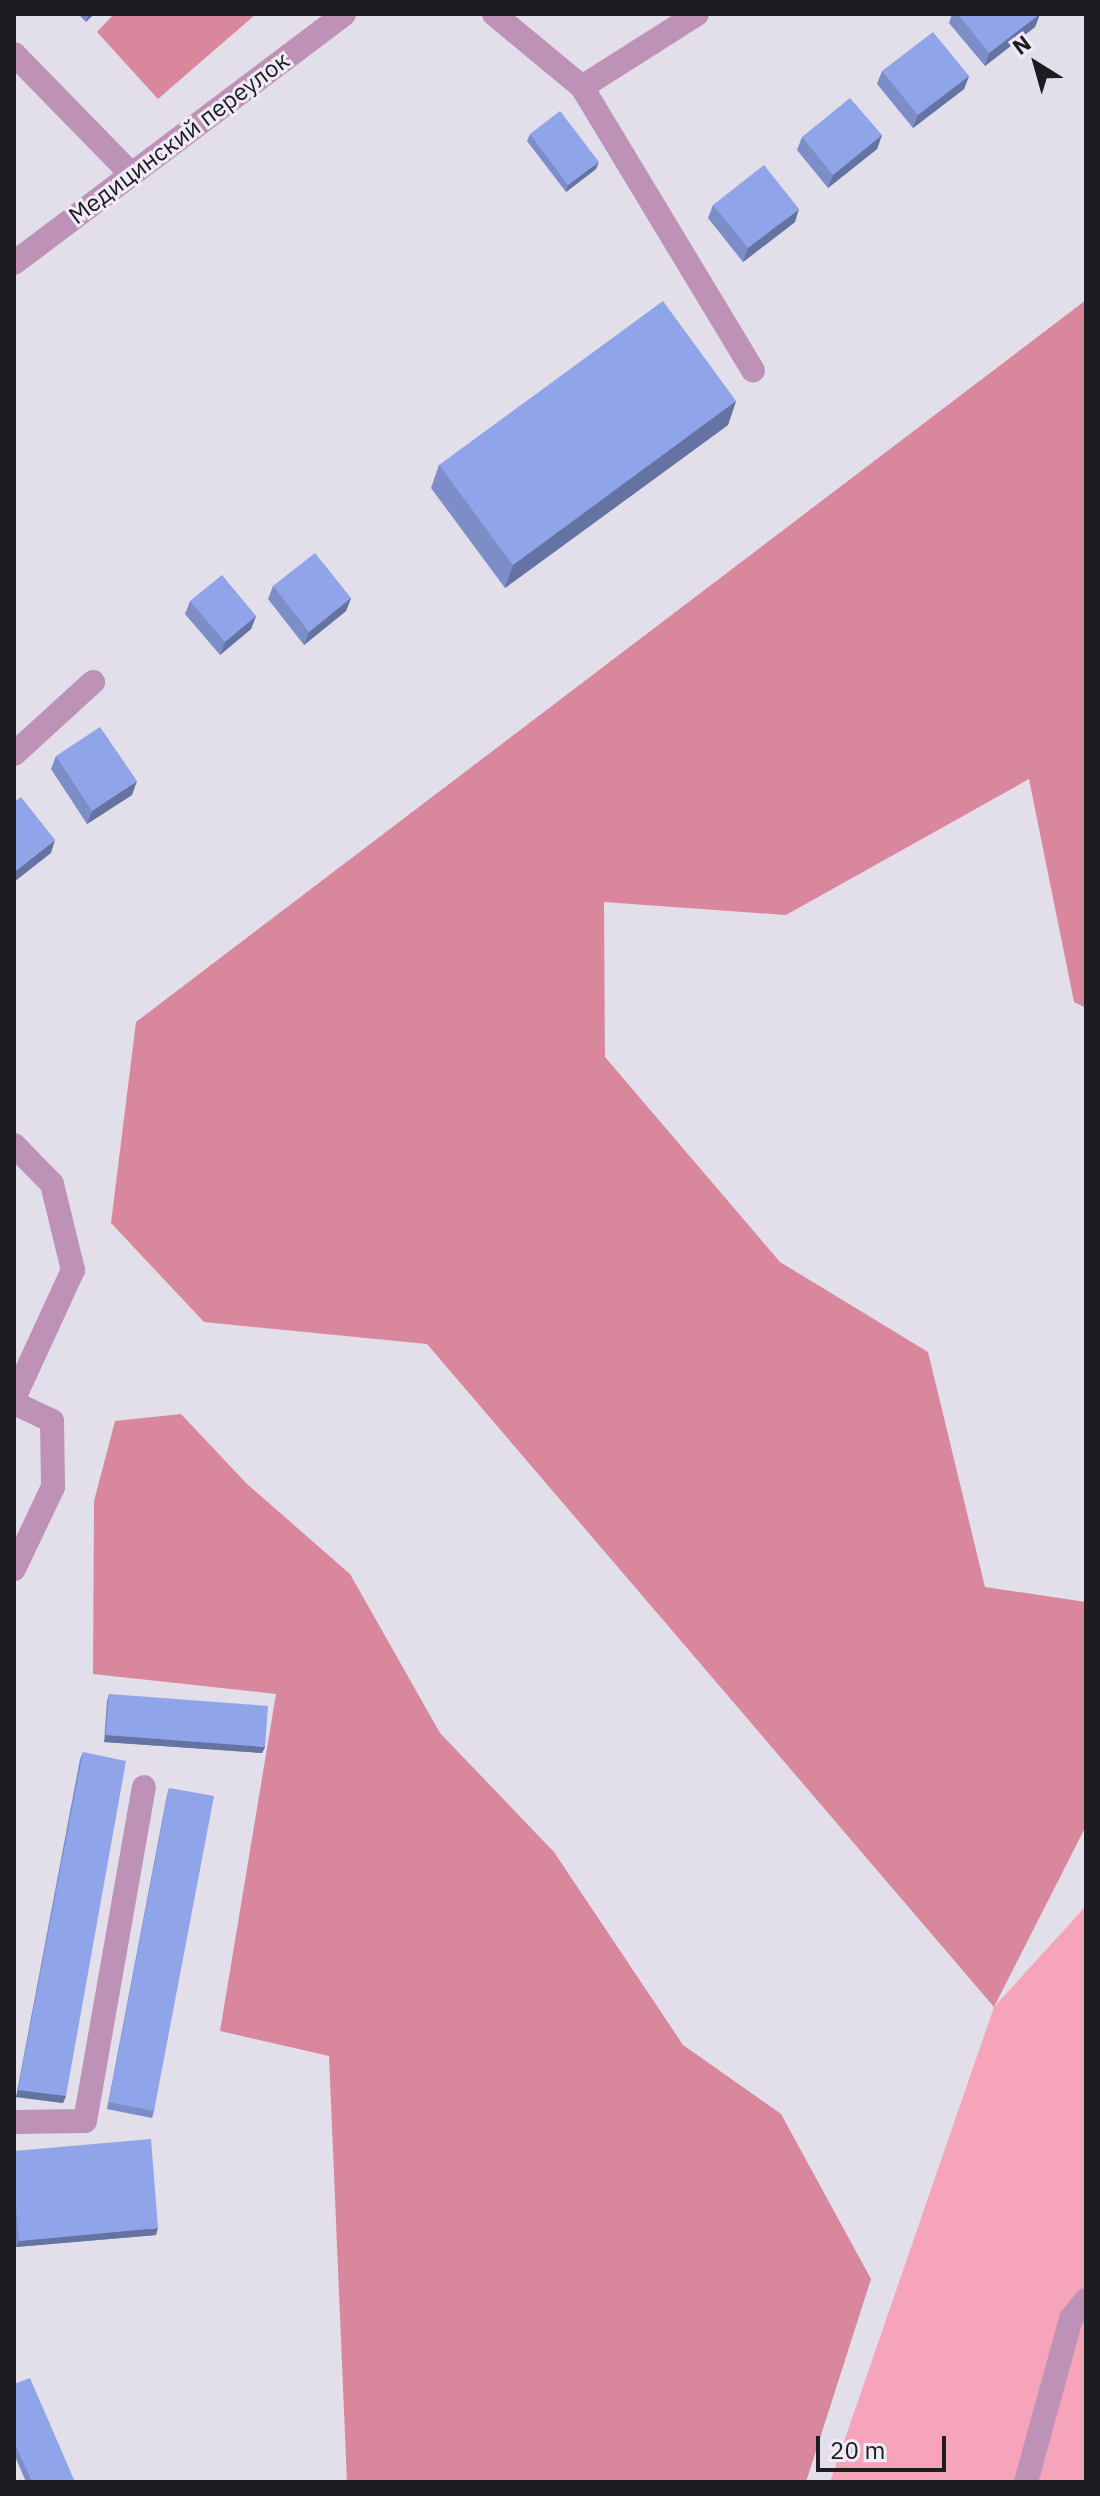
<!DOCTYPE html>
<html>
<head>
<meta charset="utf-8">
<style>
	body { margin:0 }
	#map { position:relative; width:1100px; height:2496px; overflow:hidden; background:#e2deea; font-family:"IBM Plex Sans",sans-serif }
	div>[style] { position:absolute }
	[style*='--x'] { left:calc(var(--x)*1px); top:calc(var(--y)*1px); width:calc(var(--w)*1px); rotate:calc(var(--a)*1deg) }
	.green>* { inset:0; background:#f6a4b9 }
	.forest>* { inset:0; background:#d9879d }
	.minor>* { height:24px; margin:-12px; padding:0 12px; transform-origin:12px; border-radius:12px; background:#be91b7 }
	.wall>* { inset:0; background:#7c8dc8 }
	.shaded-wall>* { inset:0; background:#6573a3 }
	.building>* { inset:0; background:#90a4e9 }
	span { translate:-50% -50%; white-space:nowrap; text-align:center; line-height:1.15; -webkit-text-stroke:6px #efebf7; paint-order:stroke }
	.street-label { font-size:24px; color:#1e1c20 }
	.frame { position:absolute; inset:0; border:16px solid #1e1c20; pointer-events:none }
	.north { position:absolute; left:996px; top:24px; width:80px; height:80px; -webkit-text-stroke:6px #efebf7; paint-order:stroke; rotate:323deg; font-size:22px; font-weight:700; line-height:32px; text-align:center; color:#1e1c20 }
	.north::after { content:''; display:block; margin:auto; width:28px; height:36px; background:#1e1c20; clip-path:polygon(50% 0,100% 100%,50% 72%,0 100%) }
	.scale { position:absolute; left:816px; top:2436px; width:130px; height:36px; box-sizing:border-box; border:4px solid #1e1c20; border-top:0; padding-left:10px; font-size:24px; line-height:28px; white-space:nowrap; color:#1e1c20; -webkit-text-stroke:6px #efebf7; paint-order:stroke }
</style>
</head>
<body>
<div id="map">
	<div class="green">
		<i style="clip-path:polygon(1086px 1906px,1086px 2482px,830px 2482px,994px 2007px)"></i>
	</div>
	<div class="forest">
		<i style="clip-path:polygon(114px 14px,256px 14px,158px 99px,97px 32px)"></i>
		<i style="clip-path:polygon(1086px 300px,1086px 1008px,1074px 1002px,1029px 779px,786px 915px,604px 902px,605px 1057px,780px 1262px,928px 1352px,985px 1587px,1086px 1602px,1086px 1826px,994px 2007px,427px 1344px,204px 1322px,111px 1223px,136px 1022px)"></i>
		<i style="clip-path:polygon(181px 1414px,247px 1484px,350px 1574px,440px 1733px,554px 1852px,683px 2045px,781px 2114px,871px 2279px,806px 2482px,347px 2482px,329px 2056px,220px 2031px,276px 1694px,93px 1674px,94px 1501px,115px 1421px)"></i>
	</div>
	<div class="minor">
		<i style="--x:494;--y:14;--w:114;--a:39.7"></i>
		<i style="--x:582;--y:87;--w:331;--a:58.9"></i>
		<i style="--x:14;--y:54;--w:168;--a:45.7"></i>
		<i style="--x:582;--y:87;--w:136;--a:-32.4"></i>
		<i style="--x:14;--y:263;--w:413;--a:-37"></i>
		<i style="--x:14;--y:754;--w:107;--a:-42.3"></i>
		<i style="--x:14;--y:1145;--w:54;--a:45.7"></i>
		<i style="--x:52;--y:1184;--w:89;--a:76.3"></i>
		<i style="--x:73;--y:1270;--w:141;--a:114.7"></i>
		<i style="--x:14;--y:1403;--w:42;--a:25.3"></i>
		<i style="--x:52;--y:1421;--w:66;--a:89.1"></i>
		<i style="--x:53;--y:1487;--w:91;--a:115.4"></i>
		<i style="--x:14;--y:2122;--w:71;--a:-0.8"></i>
		<i style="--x:85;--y:2121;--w:339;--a:-80"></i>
		<i style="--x:1026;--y:2482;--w:169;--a:-74.6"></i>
		<i style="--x:1071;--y:2319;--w:24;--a:-52"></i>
	</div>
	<div class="wall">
		<i style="clip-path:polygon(78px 14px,94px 14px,86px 22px)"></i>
		<i style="clip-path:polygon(952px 14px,1040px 14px,1035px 27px,985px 66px,949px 23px)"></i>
		<i style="clip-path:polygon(882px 71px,969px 76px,964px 89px,913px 128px,877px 84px)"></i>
		<i style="clip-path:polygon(530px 134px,596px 169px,566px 192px,527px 141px)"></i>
		<i style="clip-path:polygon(882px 135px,877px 149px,828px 188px,797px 150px,802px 137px)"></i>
		<i style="clip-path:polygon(713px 205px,795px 222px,743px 262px,708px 218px)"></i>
		<i style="clip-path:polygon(736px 401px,728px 425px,505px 588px,431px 488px,439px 465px)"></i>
		<i style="clip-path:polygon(273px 586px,351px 598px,346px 611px,304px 645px,268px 599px)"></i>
		<i style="clip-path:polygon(190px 601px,256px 616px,251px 629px,220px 655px,185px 614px)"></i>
		<i style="clip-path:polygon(56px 756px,132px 795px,87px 824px,51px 769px)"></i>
		<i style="clip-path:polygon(109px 1694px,265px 1747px,262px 1753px,104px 1742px,107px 1701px)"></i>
		<i style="clip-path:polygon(83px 1752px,66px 2096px,63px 2103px,16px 2097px,80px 1759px)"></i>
		<i style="clip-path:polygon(169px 1788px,154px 2111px,152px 2118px,107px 2109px,167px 1795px)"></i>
		<i style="clip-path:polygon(14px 2151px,156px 2235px,16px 2247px,14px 2220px)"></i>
		<i style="clip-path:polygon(14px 2384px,75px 2482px,26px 2482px,14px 2454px)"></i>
	</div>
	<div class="shaded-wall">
		<i style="clip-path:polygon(89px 14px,94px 14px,86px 22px)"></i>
		<i style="clip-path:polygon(1040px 14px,1035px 27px,985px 66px,989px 53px)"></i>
		<i style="clip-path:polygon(969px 76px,964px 89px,913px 128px,918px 115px)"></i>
		<i style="clip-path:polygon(882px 135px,877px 149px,828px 188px,833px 175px)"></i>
		<i style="clip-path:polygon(599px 162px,596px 169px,566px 192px,568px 185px)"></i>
		<i style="clip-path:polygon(799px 209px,795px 222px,743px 262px,748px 248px)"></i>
		<i style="clip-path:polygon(736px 401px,728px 425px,505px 588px,513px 565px)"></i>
		<i style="clip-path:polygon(351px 598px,346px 611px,304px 645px,309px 632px)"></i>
		<i style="clip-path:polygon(256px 616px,251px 629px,220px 655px,225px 642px)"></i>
		<i style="clip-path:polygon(137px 781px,132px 795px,87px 824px,92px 811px)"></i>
		<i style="clip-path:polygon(55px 840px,51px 853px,14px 882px,14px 872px)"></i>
		<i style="clip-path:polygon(106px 1735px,265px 1747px,262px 1753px,104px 1742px)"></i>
		<i style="clip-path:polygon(18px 2090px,66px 2096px,63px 2103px,16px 2097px)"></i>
		<i style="clip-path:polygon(158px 2228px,156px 2235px,16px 2247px,19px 2241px)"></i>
	</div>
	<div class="building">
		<i style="clip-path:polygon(958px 14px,1040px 14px,989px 53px)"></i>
		<i style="clip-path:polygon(933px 32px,969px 76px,918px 115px,882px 71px)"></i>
		<i style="clip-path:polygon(850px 98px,882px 135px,833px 175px,802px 137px)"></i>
		<i style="clip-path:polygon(560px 111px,599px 162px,568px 185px,530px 134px)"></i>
		<i style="clip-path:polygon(764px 165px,799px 209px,748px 248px,713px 205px)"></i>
		<i style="clip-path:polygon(663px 301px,736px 401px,513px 565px,439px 465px)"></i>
		<i style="clip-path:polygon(315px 553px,351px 598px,309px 632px,273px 586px)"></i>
		<i style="clip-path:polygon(222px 575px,256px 616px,225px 642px,190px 601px)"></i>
		<i style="clip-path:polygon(100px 727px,137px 781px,92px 811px,56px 756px)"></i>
		<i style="clip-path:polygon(21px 797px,55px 840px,14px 872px,14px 802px)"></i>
		<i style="clip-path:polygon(109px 1694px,268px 1706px,265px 1747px,106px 1735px)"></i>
		<i style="clip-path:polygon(83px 1752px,126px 1761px,66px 2096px,18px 2090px)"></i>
		<i style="clip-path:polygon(169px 1788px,214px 1796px,154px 2111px,109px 2102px)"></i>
		<i style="clip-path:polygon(151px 2139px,158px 2228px,19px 2241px,14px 2183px,14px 2151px)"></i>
		<i style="clip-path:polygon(30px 2378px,75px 2482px,32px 2482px,14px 2442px,14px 2384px)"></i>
	</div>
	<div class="street-label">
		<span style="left:179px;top:138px;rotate:-37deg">Медицинский переулок</span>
	</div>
	<div class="frame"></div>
	<div class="north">N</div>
	<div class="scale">20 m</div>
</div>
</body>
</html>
